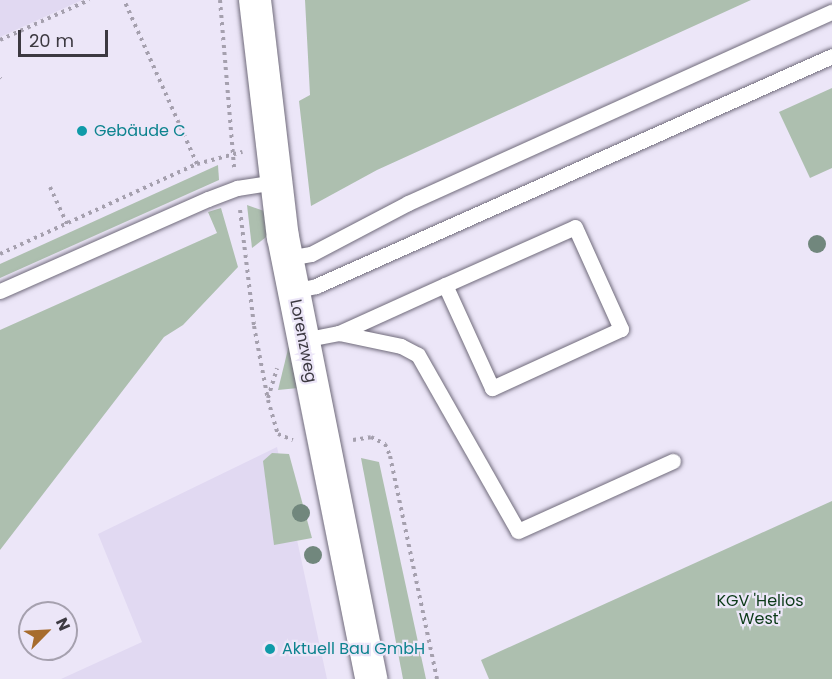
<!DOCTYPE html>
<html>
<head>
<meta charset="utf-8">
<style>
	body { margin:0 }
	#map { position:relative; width:832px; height:679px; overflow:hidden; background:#ece6f8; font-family:Poppins,sans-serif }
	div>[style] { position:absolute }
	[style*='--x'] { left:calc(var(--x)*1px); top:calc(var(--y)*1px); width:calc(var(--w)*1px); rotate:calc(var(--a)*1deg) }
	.built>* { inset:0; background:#e1d9f2 }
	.green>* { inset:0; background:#adbfaf }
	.path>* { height:4px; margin-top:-2px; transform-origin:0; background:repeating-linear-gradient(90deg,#a5a0ae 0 3px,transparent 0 7.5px) }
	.roads { filter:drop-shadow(0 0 2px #706b7b) drop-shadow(0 0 2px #706b7b) }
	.lane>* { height:15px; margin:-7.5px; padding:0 7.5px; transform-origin:7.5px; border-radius:7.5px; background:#fff }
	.street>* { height:32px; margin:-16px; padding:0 16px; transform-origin:16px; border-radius:16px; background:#fff }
	.trees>* { width:18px; height:18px; margin:-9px; border-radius:50%; background:#71877d }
	.dots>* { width:16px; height:16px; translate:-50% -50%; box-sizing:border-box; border:3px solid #ece6f8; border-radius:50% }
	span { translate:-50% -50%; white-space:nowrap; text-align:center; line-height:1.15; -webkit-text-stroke:4.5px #ece6f8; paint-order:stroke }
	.culture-label { font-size:16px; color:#0d838f }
	.left { translate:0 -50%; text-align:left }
	.street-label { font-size:16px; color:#3c3941 }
	.park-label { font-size:16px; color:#0c3a18 }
	.north { position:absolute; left:18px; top:601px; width:60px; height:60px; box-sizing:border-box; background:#ece6f8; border:2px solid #a6a1af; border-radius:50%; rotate:66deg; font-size:16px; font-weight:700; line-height:24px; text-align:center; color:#3c3941 }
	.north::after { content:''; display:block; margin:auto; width:21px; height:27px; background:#a76c2d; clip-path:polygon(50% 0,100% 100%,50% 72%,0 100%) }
	.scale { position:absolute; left:18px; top:30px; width:90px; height:27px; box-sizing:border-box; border:3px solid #3c3941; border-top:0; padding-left:8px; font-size:18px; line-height:21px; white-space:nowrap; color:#3c3941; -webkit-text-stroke:4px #ece6f8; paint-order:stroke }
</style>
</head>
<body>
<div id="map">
	<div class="built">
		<i style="clip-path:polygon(0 0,82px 0,0 37px)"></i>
		<i style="clip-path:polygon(277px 447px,327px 679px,61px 679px,142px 642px,98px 534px)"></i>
	</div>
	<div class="green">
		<i style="clip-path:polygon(305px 0,751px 0,377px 170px,311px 206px,299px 101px,310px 95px)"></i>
		<i style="clip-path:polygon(832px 88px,832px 168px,810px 178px,779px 112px)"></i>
		<i style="clip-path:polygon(218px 165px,219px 180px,0 278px,0 264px)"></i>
		<i style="clip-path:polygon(247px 205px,267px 212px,270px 234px,252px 248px)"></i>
		<i style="clip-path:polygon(221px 208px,238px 267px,183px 325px,164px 337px,0 550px,0 330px,217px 233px,208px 212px)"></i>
		<i style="clip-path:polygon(289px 345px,298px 388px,278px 390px)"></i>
		<i style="clip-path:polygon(272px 453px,289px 454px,312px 538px,274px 545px,263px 461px)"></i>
		<i style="clip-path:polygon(361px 458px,379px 462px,426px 679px,403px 679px)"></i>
		<i style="clip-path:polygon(832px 501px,832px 679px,489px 679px,481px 660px)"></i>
	</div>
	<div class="path">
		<i style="--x:220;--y:0;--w:168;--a:85.2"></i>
		<i style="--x:0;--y:40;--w:98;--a:-24.2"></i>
		<i style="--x:0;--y:78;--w:1;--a:45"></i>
		<i style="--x:197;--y:164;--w:47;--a:-14.9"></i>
		<i style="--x:50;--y:187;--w:41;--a:65.3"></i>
		<i style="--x:240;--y:210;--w:117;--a:83.1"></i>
		<i style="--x:254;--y:326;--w:75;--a:79.3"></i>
		<i style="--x:268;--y:400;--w:35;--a:74"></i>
		<i style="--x:278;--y:434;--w:16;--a:22"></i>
		<i style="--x:0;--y:254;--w:217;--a:-24.6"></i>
		<i style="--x:197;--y:164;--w:180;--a:-114"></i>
		<i style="--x:268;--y:398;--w:31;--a:-73"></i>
		<i style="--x:353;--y:440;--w:18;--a:-9"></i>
		<i style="--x:371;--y:437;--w:16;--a:27"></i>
		<i style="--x:385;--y:444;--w:13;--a:67"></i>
		<i style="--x:390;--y:456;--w:228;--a:78.1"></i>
	</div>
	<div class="roads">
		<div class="lane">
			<i style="--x:288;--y:258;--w:23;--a:-10"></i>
			<i style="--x:311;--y:254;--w:110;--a:-27.7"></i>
			<i style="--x:408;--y:203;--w:465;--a:-24.3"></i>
			<i style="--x:0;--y:291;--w:227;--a:-23.9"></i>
			<i style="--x:208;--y:199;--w:31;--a:-21"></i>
			<i style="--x:237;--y:188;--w:38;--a:-9"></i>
			<i style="--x:293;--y:291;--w:24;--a:-12"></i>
			<i style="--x:316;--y:286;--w:565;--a:-24.02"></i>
			<i style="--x:339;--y:333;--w:63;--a:11.8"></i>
			<i style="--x:401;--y:346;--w:19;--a:28"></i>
			<i style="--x:418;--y:355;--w:202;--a:60.4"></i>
			<i style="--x:518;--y:531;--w:170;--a:-24.3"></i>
			<i style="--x:303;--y:340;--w:37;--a:-11"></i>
			<i style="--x:339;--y:333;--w:116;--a:-24.4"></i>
			<i style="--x:445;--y:285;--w:142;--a:-24"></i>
			<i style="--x:575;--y:227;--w:112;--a:65.7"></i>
			<i style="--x:621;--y:329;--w:142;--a:155.4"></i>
			<i style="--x:492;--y:388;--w:113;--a:-114.5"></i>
		</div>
		<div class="street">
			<i style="--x:255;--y:0;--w:239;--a:83.3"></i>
			<i style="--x:283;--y:237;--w:451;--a:78.7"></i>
		</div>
	</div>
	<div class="trees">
		<i style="left:817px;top:244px"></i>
		<i style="left:301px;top:513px"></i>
		<i style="left:313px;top:555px"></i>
	</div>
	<div class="dots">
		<i style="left:82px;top:131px;background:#0f9aa8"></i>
		<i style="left:270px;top:649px;background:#0f9aa8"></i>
	</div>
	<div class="culture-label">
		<span class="left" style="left:94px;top:131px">Gebäude C</span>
		<span class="left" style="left:282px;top:649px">Aktuell Bau GmbH</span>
	</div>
	<div class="street-label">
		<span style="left:303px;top:341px;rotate:79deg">Lorenzweg</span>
	</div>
	<div class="park-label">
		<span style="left:760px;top:610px">KGV 'Helios<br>West'</span>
	</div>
	<div class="north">N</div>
	<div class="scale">20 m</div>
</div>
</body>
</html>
